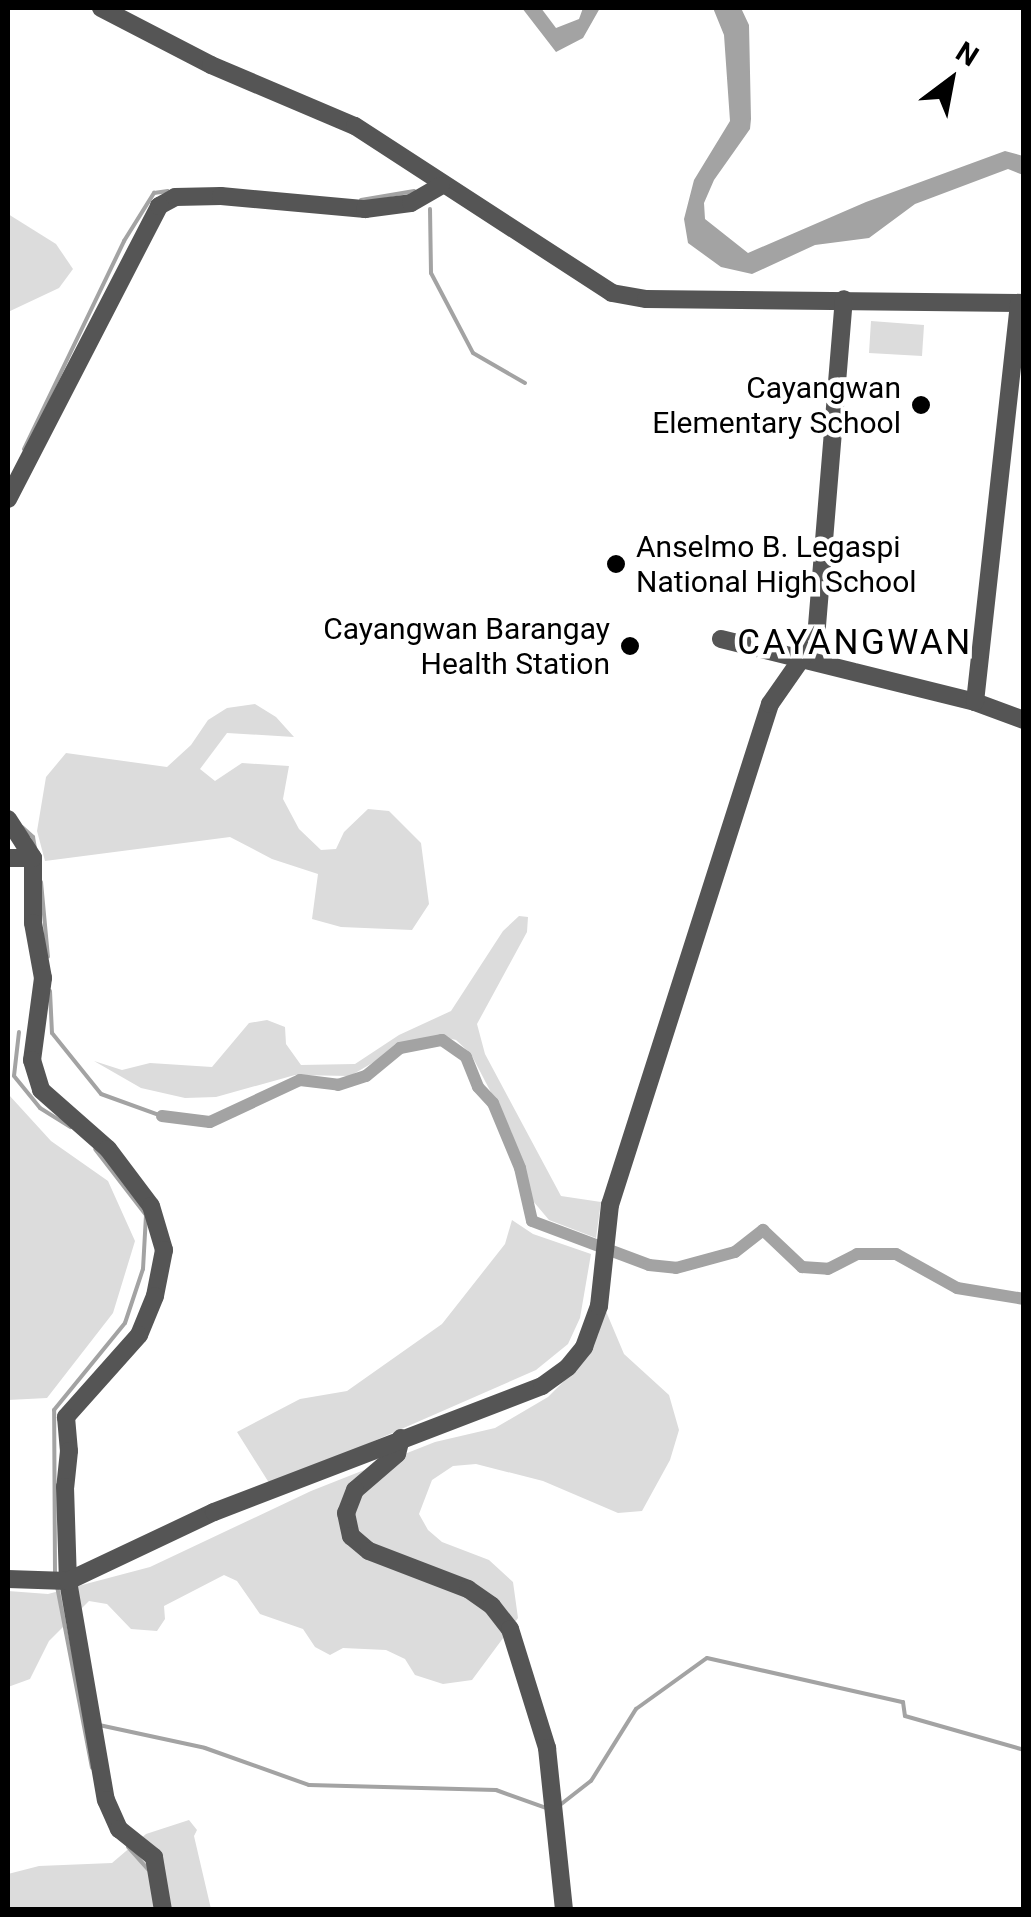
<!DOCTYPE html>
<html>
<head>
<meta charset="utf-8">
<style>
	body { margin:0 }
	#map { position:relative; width:1031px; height:1917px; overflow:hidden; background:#fff; font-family:Roboto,sans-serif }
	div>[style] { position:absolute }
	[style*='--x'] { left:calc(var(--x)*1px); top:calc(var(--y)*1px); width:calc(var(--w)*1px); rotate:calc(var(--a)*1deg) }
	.green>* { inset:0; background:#dcdcdc }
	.water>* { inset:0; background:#a3a3a3 }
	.stream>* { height:4px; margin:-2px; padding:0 2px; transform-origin:2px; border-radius:2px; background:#a3a3a3 }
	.canal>* { height:12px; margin:-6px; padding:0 6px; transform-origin:6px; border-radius:6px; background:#a3a3a3 }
	.minor>* { height:18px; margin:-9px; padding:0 9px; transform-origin:9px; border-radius:9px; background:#555 }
	.dots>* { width:28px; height:28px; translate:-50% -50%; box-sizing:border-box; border:5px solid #fff; border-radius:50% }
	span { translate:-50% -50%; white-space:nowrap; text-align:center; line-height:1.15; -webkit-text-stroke:9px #fff; paint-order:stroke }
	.poi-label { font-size:30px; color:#000 }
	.right { translate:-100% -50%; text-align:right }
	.left { translate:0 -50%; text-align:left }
	.quarter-label { font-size:35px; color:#000; letter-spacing:2.5px }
	.frame { position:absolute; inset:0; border:10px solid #000; pointer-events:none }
	.north { position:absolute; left:901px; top:30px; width:100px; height:100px; -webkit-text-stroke:8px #fff; paint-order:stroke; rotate:32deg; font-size:28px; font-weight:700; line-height:40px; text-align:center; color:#000 }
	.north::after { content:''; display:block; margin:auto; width:35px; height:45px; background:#000; clip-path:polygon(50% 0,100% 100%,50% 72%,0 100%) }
</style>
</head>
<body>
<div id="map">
	<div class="green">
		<i style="clip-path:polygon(8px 214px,56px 244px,73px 269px,59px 288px,8px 312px)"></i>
		<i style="clip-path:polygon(871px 321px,924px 325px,922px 356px,869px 353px)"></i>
		<i style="clip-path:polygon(255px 704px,276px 717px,294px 737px,227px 733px,200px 769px,215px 781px,242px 763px,289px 766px,283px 799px,299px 829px,321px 850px,336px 849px,344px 832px,368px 809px,389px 811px,421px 843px,429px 904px,412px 930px,341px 927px,312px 919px,318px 874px,272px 859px,230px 837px,45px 861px,37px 831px,46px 777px,66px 753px,167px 767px,191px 745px,208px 720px,227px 708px)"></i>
		<i style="clip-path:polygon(519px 916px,528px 917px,527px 932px,477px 1024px,485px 1054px,561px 1196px,601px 1202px,596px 1238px,549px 1220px,533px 1201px,511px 1131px,471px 1054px,456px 1040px,440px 1036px,410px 1041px,350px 1076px,295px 1075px,216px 1097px,185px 1098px,141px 1088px,94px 1061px,122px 1070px,150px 1063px,212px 1067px,249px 1023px,267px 1020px,285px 1027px,286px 1044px,301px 1065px,355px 1064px,399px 1035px,451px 1011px,503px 931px)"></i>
		<i style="clip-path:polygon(9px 1095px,51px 1141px,108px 1181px,135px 1241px,113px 1313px,47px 1398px,8px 1400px)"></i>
		<i style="clip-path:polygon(512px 1220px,533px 1234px,591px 1254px,580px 1318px,568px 1344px,536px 1370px,271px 1486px,237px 1432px,300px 1399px,347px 1391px,442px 1324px,505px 1244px)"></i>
		<i style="clip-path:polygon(605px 1309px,624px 1354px,669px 1395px,679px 1430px,670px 1460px,642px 1511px,618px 1513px,543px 1481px,476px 1464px,453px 1466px,432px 1480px,419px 1514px,428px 1530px,442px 1542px,489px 1560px,513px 1582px,518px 1618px,472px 1680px,443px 1684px,415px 1675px,405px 1659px,386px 1650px,343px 1648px,330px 1655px,315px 1647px,303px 1629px,260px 1614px,237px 1581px,224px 1575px,164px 1606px,165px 1619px,157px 1631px,131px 1629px,107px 1604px,89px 1601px,49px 1641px,30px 1679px,8px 1687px,8px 1591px,48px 1594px,150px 1567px,311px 1491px,435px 1442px,495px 1428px,548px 1397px,578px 1367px,598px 1335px)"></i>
		<i style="clip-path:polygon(189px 1820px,197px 1830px,194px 1836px,211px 1909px,8px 1909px,8px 1874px,39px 1866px,112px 1863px,146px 1834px)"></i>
	</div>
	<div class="water">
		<i style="clip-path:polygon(522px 8px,541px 8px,556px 28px,579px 19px,583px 8px,600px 8px,583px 38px,556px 52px)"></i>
		<i style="clip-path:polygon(713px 8px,741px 8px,749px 25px,751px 119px,750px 129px,714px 180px,704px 203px,705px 219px,748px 253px,866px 202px,1005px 151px,1023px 156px,1023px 175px,1008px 169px,915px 204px,869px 238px,815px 245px,752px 274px,721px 267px,688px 243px,684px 219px,694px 180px,730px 121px,724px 35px)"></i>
	</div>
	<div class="stream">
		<i style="--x:361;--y:200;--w:54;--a:-9.6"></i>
		<i style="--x:430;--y:209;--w:64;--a:89.1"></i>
		<i style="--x:431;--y:273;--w:90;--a:62.3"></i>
		<i style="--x:473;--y:353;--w:60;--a:30"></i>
		<i style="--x:24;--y:449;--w:231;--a:-64.3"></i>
		<i style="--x:124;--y:241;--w:57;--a:-58"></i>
		<i style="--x:154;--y:193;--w:14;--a:-8"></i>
		<i style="--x:22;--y:827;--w:15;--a:42"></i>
		<i style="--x:33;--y:837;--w:11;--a:80"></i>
		<i style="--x:41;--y:882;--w:75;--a:84.7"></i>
		<i style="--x:50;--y:991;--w:42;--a:87.3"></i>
		<i style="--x:52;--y:1033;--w:78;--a:51.2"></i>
		<i style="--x:101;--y:1094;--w:65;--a:19.8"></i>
		<i style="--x:19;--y:1032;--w:44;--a:96.5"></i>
		<i style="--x:14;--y:1076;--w:41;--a:50.9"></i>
		<i style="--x:40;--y:1108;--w:36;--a:32"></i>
		<i style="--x:55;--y:1574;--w:164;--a:-90.3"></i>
		<i style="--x:54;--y:1410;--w:112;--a:-50.8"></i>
		<i style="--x:125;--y:1323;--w:57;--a:-71.6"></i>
		<i style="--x:143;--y:1269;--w:54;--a:-86.8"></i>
		<i style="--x:146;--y:1215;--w:83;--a:-127.7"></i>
		<i style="--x:57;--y:1586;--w:185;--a:79.1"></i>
		<i style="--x:99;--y:1725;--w:108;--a:12.2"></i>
		<i style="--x:205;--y:1748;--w:110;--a:19.6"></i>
		<i style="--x:309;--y:1785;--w:187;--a:1.5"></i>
		<i style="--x:496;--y:1790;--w:53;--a:19.8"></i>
		<i style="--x:560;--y:1805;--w:39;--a:-38"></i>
		<i style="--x:591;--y:1781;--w:85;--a:-58"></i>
		<i style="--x:636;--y:1709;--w:87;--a:-35.7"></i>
		<i style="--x:707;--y:1658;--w:201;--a:12.7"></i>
		<i style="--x:903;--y:1702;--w:14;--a:82"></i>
		<i style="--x:905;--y:1716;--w:124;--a:15.9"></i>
		<i style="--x:128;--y:1847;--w:30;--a:48"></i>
	</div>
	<div class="canal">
		<i style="--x:162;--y:1116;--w:48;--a:7.1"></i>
		<i style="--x:210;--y:1122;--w:99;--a:-25"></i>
		<i style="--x:300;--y:1080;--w:38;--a:7"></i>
		<i style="--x:338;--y:1085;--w:29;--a:-18"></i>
		<i style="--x:366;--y:1076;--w:44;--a:-39.5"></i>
		<i style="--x:400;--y:1048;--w:43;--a:-10.8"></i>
		<i style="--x:442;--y:1040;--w:29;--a:35"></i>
		<i style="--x:466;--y:1057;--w:32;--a:68"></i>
		<i style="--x:478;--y:1087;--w:22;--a:47"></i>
		<i style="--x:493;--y:1103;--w:70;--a:67.4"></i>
		<i style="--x:520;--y:1168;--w:54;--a:77.2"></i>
		<i style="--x:532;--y:1221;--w:125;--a:20.6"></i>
		<i style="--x:649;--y:1265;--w:27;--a:6"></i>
		<i style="--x:676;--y:1268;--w:61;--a:-15.2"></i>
		<i style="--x:735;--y:1252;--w:36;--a:-38"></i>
		<i style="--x:763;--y:1230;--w:54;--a:43.5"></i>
		<i style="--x:802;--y:1267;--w:26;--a:4"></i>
		<i style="--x:828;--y:1269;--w:33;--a:-27"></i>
		<i style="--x:857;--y:1254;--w:39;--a:0"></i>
		<i style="--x:896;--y:1254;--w:70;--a:29.1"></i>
		<i style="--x:957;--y:1288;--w:68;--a:9.3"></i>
	</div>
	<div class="minor">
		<i style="--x:101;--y:8;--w:124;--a:27.4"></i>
		<i style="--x:211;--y:65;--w:156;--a:23"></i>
		<i style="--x:355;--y:126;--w:306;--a:33"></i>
		<i style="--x:612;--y:293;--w:35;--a:10"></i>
		<i style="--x:646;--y:299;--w:378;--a:0.6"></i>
		<i style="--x:8;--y:499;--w:330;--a:-62.7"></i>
		<i style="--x:159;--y:206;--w:18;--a:-29"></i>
		<i style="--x:175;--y:197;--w:46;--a:-1.2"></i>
		<i style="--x:221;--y:196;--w:145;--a:5.2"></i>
		<i style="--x:365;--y:209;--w:46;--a:-7.4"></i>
		<i style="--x:411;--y:203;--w:34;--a:-30"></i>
		<i style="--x:721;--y:639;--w:262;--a:13.9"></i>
		<i style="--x:975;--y:702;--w:52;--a:20.2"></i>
		<i style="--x:975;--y:702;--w:400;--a:-83.7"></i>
		<i style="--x:8;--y:819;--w:46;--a:57.3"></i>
		<i style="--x:33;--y:858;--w:65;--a:90"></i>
		<i style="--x:33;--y:923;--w:56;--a:79.7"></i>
		<i style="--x:43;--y:978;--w:83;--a:97.6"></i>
		<i style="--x:32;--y:1060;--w:31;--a:73"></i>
		<i style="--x:41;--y:1090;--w:89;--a:41.4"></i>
		<i style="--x:108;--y:1149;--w:71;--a:53"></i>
		<i style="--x:151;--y:1206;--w:46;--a:73.5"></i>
		<i style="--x:164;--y:1250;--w:47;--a:101.1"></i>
		<i style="--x:155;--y:1296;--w:42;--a:112.3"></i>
		<i style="--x:139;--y:1335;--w:110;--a:131.7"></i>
		<i style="--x:66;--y:1417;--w:34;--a:85"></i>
		<i style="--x:69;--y:1451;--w:36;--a:96"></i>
		<i style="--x:65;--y:1487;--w:94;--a:88.2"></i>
		<i style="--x:68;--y:1581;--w:222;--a:80.2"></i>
		<i style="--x:106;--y:1800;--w:32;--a:66"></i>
		<i style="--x:119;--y:1829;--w:45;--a:38.7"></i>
		<i style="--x:154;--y:1857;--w:54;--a:80.4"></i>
		<i style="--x:8;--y:858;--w:25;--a:0"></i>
		<i style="--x:401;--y:1438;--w:16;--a:104"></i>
		<i style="--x:397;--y:1454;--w:55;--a:139.4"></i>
		<i style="--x:355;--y:1490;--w:25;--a:111"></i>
		<i style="--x:346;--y:1513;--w:24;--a:78"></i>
		<i style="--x:351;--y:1536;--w:23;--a:40"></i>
		<i style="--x:369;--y:1551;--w:106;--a:21"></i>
		<i style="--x:468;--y:1589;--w:29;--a:35"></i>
		<i style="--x:492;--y:1606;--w:29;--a:52"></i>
		<i style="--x:510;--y:1629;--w:125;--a:72.7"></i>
		<i style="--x:547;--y:1748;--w:163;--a:84"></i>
		<i style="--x:8;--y:1579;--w:60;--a:1.9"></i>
		<i style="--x:68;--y:1581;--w:161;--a:-25.3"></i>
		<i style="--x:214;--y:1512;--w:351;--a:-21"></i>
		<i style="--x:542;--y:1386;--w:32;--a:-36"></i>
		<i style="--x:568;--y:1367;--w:26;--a:-51"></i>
		<i style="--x:584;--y:1347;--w:44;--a:-69.9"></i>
		<i style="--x:599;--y:1306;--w:102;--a:-83.8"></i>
		<i style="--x:610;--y:1205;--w:526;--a:-72.29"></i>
		<i style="--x:770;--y:704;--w:80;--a:-55.1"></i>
		<i style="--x:816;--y:638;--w:340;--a:-85.3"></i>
	</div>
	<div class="dots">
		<i style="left:921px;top:405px;background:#000"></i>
		<i style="left:616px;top:564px;background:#000"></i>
		<i style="left:630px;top:646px;background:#000"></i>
	</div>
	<div class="poi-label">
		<span class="right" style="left:901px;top:405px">Cayangwan<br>Elementary School</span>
		<span class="left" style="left:636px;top:564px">Anselmo B. Legaspi<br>National High School</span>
		<span class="right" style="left:610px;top:646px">Cayangwan Barangay<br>Health Station</span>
	</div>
	<div class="quarter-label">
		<span style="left:855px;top:643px">CAYANGWAN</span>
	</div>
	<div class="frame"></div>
	<div class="north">N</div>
</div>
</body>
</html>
